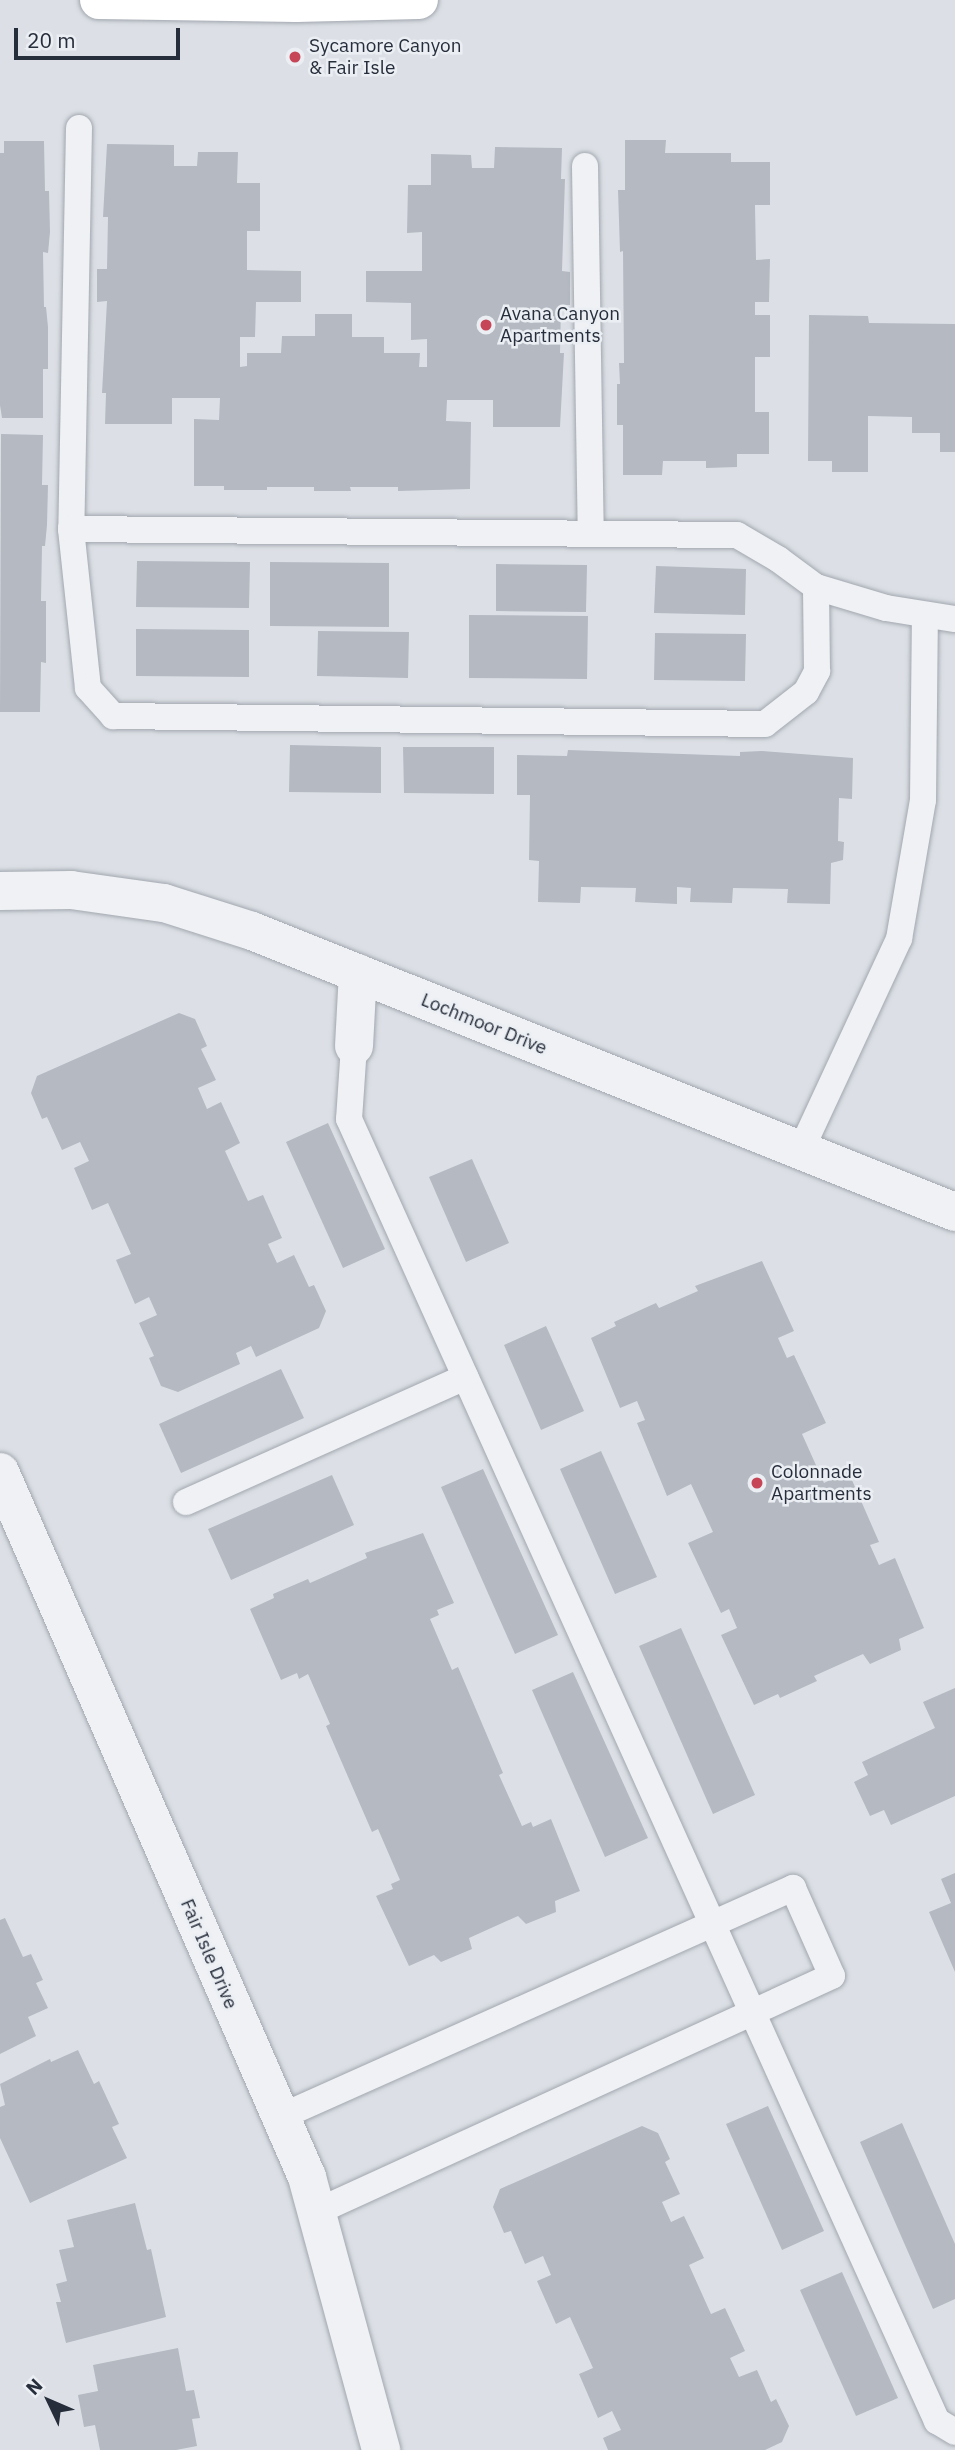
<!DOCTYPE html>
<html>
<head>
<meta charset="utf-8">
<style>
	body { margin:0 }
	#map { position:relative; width:955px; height:2450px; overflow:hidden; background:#dce0e6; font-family:"IBM Plex Sans",sans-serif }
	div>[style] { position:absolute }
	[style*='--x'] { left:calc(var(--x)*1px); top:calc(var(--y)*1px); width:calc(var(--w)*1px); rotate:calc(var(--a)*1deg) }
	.building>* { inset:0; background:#b4b9c2 }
	.roads { filter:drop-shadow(0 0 2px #a2a7af) drop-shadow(0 0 2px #a2a7af) }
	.service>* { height:26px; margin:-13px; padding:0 13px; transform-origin:13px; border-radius:13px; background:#eff1f4 }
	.minor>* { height:38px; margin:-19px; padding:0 19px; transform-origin:19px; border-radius:19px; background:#eff1f4 }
	.tertiary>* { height:38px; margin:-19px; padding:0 19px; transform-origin:19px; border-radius:19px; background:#eff1f4 }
	.secondary>* { height:38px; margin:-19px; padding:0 19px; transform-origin:19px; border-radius:19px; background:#fff }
	.dots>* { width:19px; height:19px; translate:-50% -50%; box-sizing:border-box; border:4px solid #ebeff4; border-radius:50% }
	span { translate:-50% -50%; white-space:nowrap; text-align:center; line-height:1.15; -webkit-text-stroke:5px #ebeff4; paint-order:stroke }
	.poi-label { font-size:19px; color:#272e3b }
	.left { translate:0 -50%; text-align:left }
	.street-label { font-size:19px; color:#272e3b }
	.north { position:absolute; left:14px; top:2366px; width:70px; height:70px; -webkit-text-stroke:5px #ebeff4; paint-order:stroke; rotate:314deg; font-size:19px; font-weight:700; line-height:28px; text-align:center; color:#272e3b }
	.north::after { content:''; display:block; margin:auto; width:24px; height:32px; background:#272e3b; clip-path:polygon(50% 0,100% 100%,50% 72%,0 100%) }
	.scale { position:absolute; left:14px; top:28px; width:166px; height:32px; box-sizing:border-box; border:4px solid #272e3b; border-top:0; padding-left:9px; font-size:21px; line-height:24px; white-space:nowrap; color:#272e3b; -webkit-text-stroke:5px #ebeff4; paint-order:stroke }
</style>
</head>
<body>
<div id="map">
	<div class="building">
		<i style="clip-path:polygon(625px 140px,666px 140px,665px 153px,731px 153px,731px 162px,770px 162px,770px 205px,755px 205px,756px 260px,770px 259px,769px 302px,755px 302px,755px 315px,770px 315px,770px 357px,755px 357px,755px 412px,769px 412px,769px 454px,737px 454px,737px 467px,706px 468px,706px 461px,663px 461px,662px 475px,623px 475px,623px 425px,617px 425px,617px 384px,620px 384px,619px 363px,624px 363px,623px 251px,620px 252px,618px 190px,625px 190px)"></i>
		<i style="clip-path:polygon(4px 141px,44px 141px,45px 191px,49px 191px,50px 232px,48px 253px,43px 252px,44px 307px,46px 307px,48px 327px,48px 369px,43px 369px,43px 418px,2px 418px,0 405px,0 153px,4px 153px)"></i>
		<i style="clip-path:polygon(107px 144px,174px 145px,174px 166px,197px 166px,198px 152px,238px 152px,237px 183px,260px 183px,260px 231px,247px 231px,247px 270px,301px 271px,301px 302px,256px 302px,255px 337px,240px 337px,240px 367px,247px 366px,247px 353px,281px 353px,282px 336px,315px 336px,315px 314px,352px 314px,352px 337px,384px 337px,384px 353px,420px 353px,419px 367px,427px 367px,427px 339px,411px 340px,411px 303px,366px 302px,366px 271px,422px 271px,422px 232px,407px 233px,408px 185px,431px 185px,431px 154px,471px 155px,472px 168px,494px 168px,495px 147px,562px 148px,561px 179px,565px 179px,562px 271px,570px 272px,570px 305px,561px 305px,560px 353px,564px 353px,560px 427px,493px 427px,493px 400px,447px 400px,446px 421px,471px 422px,470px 489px,398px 491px,398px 487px,350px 487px,351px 491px,314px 491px,314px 487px,267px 487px,267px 490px,224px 490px,224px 486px,194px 486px,194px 419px,219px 420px,220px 398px,172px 398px,172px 424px,105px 424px,106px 393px,102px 393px,107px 301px,97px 302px,97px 269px,107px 269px,108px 217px,103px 217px)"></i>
		<i style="clip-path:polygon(809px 315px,868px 316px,869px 323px,955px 324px,955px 452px,940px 452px,940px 433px,912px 433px,912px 417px,868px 416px,868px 472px,832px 472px,832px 461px,808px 461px)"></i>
		<i style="clip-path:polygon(1px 434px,43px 435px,42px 485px,48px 485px,47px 525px,45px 546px,42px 546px,41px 601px,46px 601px,46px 663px,41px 662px,40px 712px,0 712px)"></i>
		<i style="clip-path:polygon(137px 561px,250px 562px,249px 608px,136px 607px)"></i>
		<i style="clip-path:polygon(270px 562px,389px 563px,389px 627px,270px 626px)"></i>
		<i style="clip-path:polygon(496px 564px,587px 565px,586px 612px,496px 611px)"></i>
		<i style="clip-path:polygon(656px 566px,746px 569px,745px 615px,654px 613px)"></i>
		<i style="clip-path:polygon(469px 615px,588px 616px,587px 679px,469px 678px)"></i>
		<i style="clip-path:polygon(136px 629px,249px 630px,249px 677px,136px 676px)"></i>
		<i style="clip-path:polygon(318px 631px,409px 632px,408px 678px,317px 676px)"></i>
		<i style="clip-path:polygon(655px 633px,746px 634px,745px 681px,654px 680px)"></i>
		<i style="clip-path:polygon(290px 745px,381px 747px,381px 793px,289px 792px)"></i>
		<i style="clip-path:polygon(403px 747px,494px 747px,494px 794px,404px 793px)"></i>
		<i style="clip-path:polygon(568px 750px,740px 756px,740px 752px,762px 751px,853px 758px,852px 799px,839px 798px,838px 841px,844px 842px,843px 860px,831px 863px,830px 904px,787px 903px,788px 889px,733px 888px,732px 903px,690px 902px,691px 888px,677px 887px,677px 904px,635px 902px,636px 888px,581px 887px,580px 903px,538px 902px,539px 861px,529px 860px,530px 795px,517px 795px,517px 755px,567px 756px)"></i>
		<i style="clip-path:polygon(179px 1013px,195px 1019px,207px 1046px,201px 1049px,216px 1080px,198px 1088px,207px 1109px,221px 1102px,240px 1143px,225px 1151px,248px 1201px,263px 1195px,282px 1238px,268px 1244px,277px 1263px,294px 1255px,309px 1287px,314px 1285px,326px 1311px,319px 1328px,256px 1357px,251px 1346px,236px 1353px,240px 1364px,178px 1392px,161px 1386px,149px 1358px,154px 1356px,139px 1323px,157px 1315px,149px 1297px,135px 1304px,116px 1260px,131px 1254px,108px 1203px,92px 1210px,74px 1168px,89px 1161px,80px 1142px,62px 1150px,47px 1117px,42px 1119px,31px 1093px,37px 1076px)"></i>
		<i style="clip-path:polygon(328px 1123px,385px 1249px,343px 1268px,286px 1142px)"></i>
		<i style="clip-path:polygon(472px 1159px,509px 1243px,466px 1262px,429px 1177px)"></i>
		<i style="clip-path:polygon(762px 1261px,794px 1331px,778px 1338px,787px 1358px,794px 1355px,826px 1423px,802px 1434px,824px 1483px,848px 1471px,879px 1542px,870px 1545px,879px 1565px,895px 1558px,924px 1628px,899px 1639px,901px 1650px,870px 1664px,863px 1654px,814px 1676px,817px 1681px,780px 1698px,778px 1694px,754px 1705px,721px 1635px,737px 1628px,729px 1609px,721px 1613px,688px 1543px,713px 1532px,691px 1484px,667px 1496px,637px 1423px,645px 1420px,637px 1401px,620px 1408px,591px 1338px,616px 1326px,614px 1322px,656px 1303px,659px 1308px,698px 1291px,695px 1286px)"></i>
		<i style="clip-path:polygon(546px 1326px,584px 1411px,541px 1430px,504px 1345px)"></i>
		<i style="clip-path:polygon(281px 1369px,304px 1418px,181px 1473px,159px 1424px)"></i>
		<i style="clip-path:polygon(601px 1451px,657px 1577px,615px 1594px,560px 1469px)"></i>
		<i style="clip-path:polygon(483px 1469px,558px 1635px,515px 1654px,441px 1487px)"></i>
		<i style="clip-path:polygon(332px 1475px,354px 1525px,231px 1580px,208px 1529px)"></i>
		<i style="clip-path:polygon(423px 1533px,454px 1603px,437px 1610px,439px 1615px,430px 1619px,452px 1670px,458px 1667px,503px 1773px,499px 1775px,522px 1826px,531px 1822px,533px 1827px,551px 1819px,580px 1891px,555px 1901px,556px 1912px,526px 1924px,518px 1916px,469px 1938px,472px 1949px,441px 1962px,434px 1955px,409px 1966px,376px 1896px,393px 1889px,391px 1884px,400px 1880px,378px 1829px,372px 1832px,326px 1726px,330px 1724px,308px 1674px,299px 1679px,297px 1673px,281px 1680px,250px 1609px,274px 1598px,273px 1594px,308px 1579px,310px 1583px,367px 1558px,365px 1553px)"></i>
		<i style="clip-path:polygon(681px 1628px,755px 1795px,713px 1814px,639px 1646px)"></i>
		<i style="clip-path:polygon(573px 1672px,648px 1838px,605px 1857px,532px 1690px)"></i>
		<i style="clip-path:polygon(955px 1688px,955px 1796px,891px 1825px,884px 1810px,870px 1816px,854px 1782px,868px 1775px,862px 1762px,935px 1728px,923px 1702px)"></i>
		<i style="clip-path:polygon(955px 1873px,955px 1972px,929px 1912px,951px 1903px,941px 1879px)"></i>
		<i style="clip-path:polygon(5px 1918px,23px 1957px,31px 1954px,43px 1980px,36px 1983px,48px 2008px,28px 2017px,36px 2036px,0 2054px,0 1920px)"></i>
		<i style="clip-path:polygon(78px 2050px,94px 2084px,99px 2081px,119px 2124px,112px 2127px,127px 2158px,30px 2203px,0 2138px,0 2107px,5px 2105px,0 2084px,50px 2059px,51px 2062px)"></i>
		<i style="clip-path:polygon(768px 2106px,824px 2231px,782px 2250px,726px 2124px)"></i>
		<i style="clip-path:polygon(902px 2123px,955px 2244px,955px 2299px,933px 2309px,860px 2142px)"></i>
		<i style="clip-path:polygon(642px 2126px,658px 2133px,670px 2159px,665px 2162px,680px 2194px,662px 2202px,671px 2222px,684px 2216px,704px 2258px,689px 2265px,711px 2314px,725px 2308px,745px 2351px,730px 2358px,739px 2377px,757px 2370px,771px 2402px,776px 2399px,789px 2426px,782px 2442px,765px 2450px,608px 2450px,603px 2438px,621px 2430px,612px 2411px,598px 2418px,579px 2374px,593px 2368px,570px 2317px,556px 2324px,537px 2281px,551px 2275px,543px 2256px,525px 2264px,511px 2231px,504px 2233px,493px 2207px,500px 2189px)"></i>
		<i style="clip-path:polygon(135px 2203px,147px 2250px,151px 2249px,166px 2317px,66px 2343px,56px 2302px,61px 2302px,56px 2284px,67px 2281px,59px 2250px,74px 2247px,67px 2220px)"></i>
		<i style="clip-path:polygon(842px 2272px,898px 2398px,856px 2416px,800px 2290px)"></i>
		<i style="clip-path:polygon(178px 2348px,186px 2391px,194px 2390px,200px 2418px,192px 2419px,197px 2446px,176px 2450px,100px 2450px,95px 2425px,84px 2427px,78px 2395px,98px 2391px,93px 2365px)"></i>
	</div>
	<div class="roads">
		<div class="service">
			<i style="--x:79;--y:128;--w:401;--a:91.1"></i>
			<i style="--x:71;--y:529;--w:160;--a:83.9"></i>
			<i style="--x:88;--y:688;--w:38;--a:48"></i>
			<i style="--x:113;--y:716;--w:652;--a:0.7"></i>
			<i style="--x:765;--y:724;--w:52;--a:-38"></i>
			<i style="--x:806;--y:692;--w:24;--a:-62"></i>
			<i style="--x:817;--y:671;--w:84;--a:-90.7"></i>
			<i style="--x:585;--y:166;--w:367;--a:89.1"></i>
			<i style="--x:71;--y:529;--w:666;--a:0.52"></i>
			<i style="--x:737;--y:535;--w:48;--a:30.3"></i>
			<i style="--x:778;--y:559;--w:47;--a:36.4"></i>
			<i style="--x:816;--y:587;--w:73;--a:16.7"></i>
			<i style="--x:886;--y:608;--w:70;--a:9.1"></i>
			<i style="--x:354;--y:1046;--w:73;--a:93.9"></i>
			<i style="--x:349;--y:1119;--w:1429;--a:65.7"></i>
			<i style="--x:937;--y:2421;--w:21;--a:31"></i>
			<i style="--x:801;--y:1150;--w:233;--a:-65.1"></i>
			<i style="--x:899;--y:939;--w:141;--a:-80.2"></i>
			<i style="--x:923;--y:800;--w:185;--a:-89.4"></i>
			<i style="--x:186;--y:1502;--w:306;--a:-24.1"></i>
			<i style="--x:280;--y:2117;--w:562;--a:-24.06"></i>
			<i style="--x:793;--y:1888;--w:96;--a:66.1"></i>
			<i style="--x:832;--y:1976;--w:567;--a:155.42"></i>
		</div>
		<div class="minor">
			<i style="--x:354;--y:1046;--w:73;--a:-86.9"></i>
		</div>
		<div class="tertiary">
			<i style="--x:0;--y:891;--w:71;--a:-0.8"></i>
			<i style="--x:71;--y:890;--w:94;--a:8"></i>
			<i style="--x:164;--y:903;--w:92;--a:17.7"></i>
			<i style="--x:252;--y:931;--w:757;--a:21.79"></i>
			<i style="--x:0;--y:1472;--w:769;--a:66.47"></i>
			<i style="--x:307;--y:2177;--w:283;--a:74.8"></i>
		</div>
		<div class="secondary">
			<i style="--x:99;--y:0;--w:197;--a:0.9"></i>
			<i style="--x:296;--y:3;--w:123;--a:-1.4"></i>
		</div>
	</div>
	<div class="dots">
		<i style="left:295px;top:57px;background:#c64658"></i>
		<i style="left:486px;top:325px;background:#c64658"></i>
		<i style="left:757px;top:1483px;background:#c64658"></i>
	</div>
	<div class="poi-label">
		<span class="left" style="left:309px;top:57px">Sycamore Canyon<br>&amp; Fair Isle</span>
		<span class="left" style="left:500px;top:325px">Avana Canyon<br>Apartments</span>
		<span class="left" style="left:771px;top:1483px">Colonnade<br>Apartments</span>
	</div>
	<div class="street-label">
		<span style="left:484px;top:1024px;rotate:22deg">Lochmoor Drive</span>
		<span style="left:209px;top:1954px;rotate:67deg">Fair Isle Drive</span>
	</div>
	<div class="north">N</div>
	<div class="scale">20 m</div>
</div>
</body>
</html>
